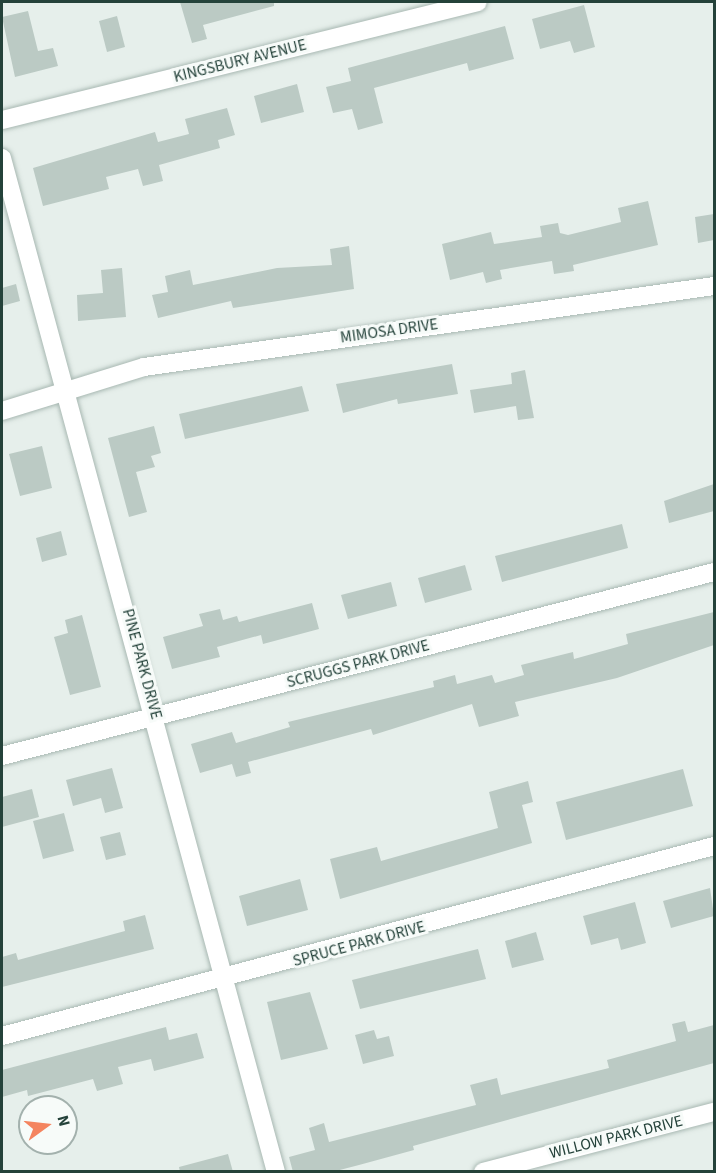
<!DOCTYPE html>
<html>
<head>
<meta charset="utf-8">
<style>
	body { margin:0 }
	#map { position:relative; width:716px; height:1173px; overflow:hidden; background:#e6efeb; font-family:"Source Sans 3",sans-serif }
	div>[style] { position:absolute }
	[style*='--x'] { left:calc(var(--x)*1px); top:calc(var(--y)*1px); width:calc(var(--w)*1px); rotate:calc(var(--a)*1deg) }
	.building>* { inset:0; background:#bbcac4 }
	.roads { filter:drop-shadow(0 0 2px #a8b8b2) drop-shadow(0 0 2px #a8b8b2) }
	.minor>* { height:18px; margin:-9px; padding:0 9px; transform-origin:9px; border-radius:9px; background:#fff }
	span { translate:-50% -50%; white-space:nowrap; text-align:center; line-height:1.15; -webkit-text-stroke:6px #f7fbf9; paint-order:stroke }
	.street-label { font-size:16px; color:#24423a }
	.frame { position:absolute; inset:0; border:3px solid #24423a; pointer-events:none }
	.north { position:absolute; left:18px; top:1095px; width:60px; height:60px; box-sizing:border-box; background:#f7fbf9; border:2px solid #a3b1ad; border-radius:50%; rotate:75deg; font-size:16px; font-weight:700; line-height:24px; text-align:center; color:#24423a }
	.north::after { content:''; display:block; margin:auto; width:21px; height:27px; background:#f4845f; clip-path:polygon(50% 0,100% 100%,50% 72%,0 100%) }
</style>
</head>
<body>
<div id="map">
	<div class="building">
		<i style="clip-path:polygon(180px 2px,274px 2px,274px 6px,203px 25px,207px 39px,192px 43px)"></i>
		<i style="clip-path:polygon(584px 5px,595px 47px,574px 53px,570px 41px,540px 49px,532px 19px)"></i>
		<i style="clip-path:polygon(28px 11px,38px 51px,53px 48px,58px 66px,15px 77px,2px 17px)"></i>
		<i style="clip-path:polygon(117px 16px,125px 47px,107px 52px,99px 21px)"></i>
		<i style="clip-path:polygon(505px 26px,514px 59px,469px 71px,467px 63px,374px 88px,383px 123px,358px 130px,352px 109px,333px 113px,326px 87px,351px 81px,348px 68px)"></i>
		<i style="clip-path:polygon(297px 84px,304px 112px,261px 123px,254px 96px)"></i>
		<i style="clip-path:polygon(227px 108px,235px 135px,218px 140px,220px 148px,159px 165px,163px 181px,143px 186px,138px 169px,106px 177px,109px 189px,43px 206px,33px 168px,155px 132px,158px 142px,189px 134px,185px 119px)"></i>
		<i style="clip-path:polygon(648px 201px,658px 245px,573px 265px,574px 271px,554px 274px,552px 261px,500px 270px,502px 279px,486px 283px,483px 272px,450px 280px,442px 244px,491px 232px,494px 244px,542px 237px,540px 226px,558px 223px,560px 233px,568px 235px,621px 222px,618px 208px)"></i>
		<i style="clip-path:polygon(714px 214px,714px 240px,698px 243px,695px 217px)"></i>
		<i style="clip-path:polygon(349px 246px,354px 289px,233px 308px,231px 301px,158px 318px,152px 295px,168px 292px,165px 276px,190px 270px,193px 285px,277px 268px,332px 265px,330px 249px)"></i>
		<i style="clip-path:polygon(122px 268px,126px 317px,78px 321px,77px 295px,103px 293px,101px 270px)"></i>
		<i style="clip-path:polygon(16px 284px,20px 301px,2px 306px,2px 288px)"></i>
		<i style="clip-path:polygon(452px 364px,458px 394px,398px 404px,397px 399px,343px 413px,336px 384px)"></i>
		<i style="clip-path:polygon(525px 370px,534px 418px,518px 420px,516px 406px,474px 413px,470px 390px,512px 384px,511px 373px)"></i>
		<i style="clip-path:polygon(302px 386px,309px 411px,185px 439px,179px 414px)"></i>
		<i style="clip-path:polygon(154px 426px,161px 453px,151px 456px,155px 467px,136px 472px,147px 512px,129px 517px,108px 438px)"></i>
		<i style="clip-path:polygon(42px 446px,52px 488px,20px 496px,9px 454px)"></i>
		<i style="clip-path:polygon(714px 484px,714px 511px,669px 523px,664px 501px)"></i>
		<i style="clip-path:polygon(622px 524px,628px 548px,502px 582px,495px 556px)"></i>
		<i style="clip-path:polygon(61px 531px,67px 555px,42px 562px,36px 538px)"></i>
		<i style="clip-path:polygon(465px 565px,472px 590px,425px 603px,418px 578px)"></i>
		<i style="clip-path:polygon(391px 582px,397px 606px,348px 619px,341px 595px)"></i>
		<i style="clip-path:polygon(312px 603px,319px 629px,263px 644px,261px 635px,217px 647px,220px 657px,172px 669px,163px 637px,203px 626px,199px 614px,220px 609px,223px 620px,237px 616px,239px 622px)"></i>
		<i style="clip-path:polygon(714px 612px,714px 645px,617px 678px,515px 702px,519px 716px,479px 727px,472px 704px,373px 735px,371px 729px,248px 762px,251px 773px,236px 777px,232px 764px,200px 773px,191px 744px,232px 732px,236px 743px,290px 727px,288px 722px,434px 687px,433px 681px,455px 675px,457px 684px,492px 675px,495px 683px,524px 675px,521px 665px,573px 652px,574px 659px,628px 644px,626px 634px)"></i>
		<i style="clip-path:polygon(82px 615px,101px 687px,70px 695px,54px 637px,68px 633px,65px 620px)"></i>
		<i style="clip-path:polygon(112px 768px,123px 808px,105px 813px,101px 798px,73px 806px,66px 780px)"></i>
		<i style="clip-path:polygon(683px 769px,693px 806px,566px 840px,556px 802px)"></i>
		<i style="clip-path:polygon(528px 781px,533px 802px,522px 805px,532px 843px,340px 899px,330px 859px,377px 847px,381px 861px,498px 828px,489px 792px)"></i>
		<i style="clip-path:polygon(32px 789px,39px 817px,2px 827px,2px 797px)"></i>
		<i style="clip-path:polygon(64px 813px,74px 851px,43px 859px,33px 821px)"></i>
		<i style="clip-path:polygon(120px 832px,126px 855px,106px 860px,100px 837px)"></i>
		<i style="clip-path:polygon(300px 879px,308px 910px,247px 926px,239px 896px)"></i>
		<i style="clip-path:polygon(710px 888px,714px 916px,671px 928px,663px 901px)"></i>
		<i style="clip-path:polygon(635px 902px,646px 943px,621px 950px,618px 938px,591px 945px,583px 916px)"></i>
		<i style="clip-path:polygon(145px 915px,154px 949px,2px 987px,2px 957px,16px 953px,18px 960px,125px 931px,123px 921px)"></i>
		<i style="clip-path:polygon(536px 932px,544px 960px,512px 968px,505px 941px)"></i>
		<i style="clip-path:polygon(478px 949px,486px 979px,360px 1009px,352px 980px)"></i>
		<i style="clip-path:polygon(310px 992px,328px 1049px,281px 1060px,267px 1002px)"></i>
		<i style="clip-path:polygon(685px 1021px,688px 1032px,714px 1025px,714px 1063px,413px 1146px,414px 1150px,359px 1165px,332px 1172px,293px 1172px,289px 1157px,315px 1150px,309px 1128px,324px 1123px,329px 1142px,476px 1105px,470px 1085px,497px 1078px,501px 1095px,609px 1068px,607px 1060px,676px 1041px,672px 1024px)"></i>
		<i style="clip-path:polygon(166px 1027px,169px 1040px,197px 1033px,204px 1058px,154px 1071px,151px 1059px,118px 1067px,123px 1084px,97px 1091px,93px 1079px,28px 1096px,27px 1090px,2px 1097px,2px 1070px)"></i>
		<i style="clip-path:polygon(374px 1030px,377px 1039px,389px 1036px,394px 1056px,363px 1064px,355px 1035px)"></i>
		<i style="clip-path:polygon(228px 1154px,233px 1172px,180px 1172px,179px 1167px)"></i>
	</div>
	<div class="roads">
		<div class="minor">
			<i style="--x:2;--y:120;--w:490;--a:-13.9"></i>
			<i style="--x:2;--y:158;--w:1050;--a:74.88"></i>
			<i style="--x:2;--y:411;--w:149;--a:-17.2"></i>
			<i style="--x:144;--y:367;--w:576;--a:-8.09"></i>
			<i style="--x:2;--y:756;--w:735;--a:-14.49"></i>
			<i style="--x:2;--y:1036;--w:737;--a:-14.94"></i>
			<i style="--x:483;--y:1172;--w:239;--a:-14.6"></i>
		</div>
	</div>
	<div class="street-label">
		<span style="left:240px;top:61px;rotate:-14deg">KINGSBURY AVENUE</span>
		<span style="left:389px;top:331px;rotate:-8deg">MIMOSA DRIVE</span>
		<span style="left:142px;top:664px;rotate:75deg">PINE PARK DRIVE</span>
		<span style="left:358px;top:664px;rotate:-15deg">SCRUGGS PARK DRIVE</span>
		<span style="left:359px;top:944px;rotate:-15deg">SPRUCE PARK DRIVE</span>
		<span style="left:616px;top:1137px;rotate:-14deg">WILLOW PARK DRIVE</span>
	</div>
	<div class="frame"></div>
	<div class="north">N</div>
</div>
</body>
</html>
